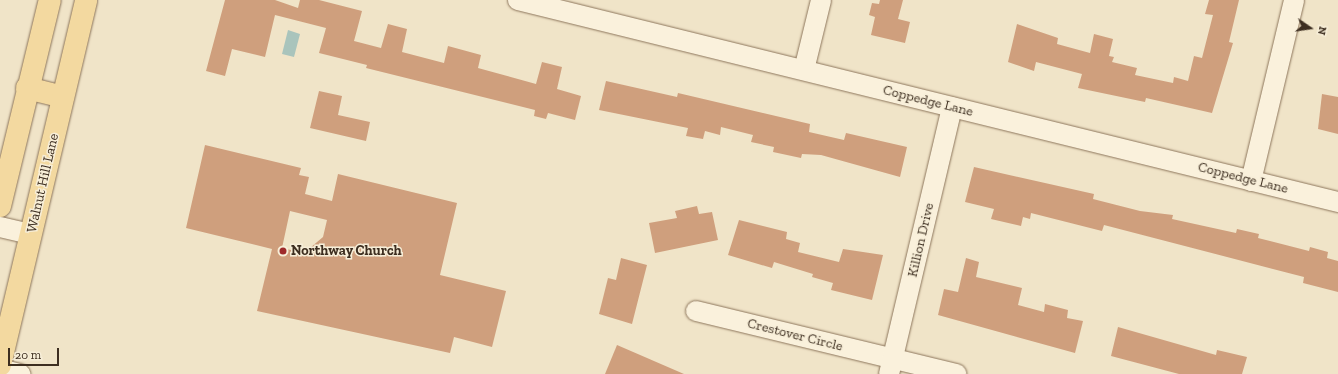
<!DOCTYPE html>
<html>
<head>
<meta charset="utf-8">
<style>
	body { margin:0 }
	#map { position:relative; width:1338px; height:374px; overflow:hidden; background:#f0e4c8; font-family:"Zilla Slab",serif }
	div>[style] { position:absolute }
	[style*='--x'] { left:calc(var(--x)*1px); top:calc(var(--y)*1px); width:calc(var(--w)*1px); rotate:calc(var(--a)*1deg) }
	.water>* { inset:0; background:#a9c4bc }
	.building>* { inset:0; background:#cf9f7d }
	.roads { filter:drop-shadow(0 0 1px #8d765c) drop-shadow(0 0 1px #8d765c) }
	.minor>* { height:20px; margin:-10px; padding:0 10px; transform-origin:10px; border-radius:10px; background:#faf1dc }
	.major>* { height:22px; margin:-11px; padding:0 11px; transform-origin:11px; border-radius:11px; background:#f3d9a0 }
	.dots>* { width:11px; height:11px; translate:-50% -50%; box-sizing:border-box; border:2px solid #f7eed8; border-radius:50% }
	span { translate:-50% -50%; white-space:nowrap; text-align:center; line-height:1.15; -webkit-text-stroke:3px #f7eed8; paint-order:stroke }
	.street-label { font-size:14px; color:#3d2e20 }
	.poi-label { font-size:14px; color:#3d2e20; font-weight:700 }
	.left { translate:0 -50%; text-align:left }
	.north { position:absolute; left:1290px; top:8px; width:40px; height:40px; -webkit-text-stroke:3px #f7eed8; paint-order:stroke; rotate:103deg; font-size:11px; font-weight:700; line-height:16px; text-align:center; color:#3d2e20 }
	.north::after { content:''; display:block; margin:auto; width:14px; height:18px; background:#3d2e20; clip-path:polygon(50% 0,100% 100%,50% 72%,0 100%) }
	.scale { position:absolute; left:8px; top:348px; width:51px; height:18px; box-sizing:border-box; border:2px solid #3d2e20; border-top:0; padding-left:5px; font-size:12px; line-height:14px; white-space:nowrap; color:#3d2e20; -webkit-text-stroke:3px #f7eed8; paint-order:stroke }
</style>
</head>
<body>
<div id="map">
	<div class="water">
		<i style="clip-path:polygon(288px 30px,300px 34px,294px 57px,282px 54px)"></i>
	</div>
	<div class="building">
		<i style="clip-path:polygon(225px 0,275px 0,298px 8px,300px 0,319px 0,362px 11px,354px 41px,381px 48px,388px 24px,407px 29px,402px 52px,444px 63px,448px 46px,481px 55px,478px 68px,536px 84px,542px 62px,562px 67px,557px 89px,581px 96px,575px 120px,548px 113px,546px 119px,534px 116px,535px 110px,366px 68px,367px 65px,319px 53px,326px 28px,275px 15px,265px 57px,232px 49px,225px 76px,206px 71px)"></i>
		<i style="clip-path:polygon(880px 0,903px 0,898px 19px,910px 22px,905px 43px,871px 35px,875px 17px,869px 15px,872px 3px,879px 4px)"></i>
		<i style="clip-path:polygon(1209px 0,1239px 0,1229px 42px,1233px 43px,1212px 113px,1146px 98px,1145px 102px,1078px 88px,1082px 74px,1036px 62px,1034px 71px,1008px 62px,1017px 24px,1058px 38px,1057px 44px,1090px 53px,1094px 34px,1113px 39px,1109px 56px,1114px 57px,1112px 62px,1137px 68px,1135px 75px,1173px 83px,1174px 77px,1188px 81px,1194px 56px,1202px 58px,1213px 15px,1205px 14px)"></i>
		<i style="clip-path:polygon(606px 81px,677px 97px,678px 93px,810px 124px,809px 132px,844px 140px,846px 133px,907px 147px,900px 177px,821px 155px,802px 154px,801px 158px,773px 152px,774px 147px,751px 142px,753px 135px,721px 127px,720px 135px,705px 131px,703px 139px,686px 136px,688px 128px,599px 110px)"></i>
		<i style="clip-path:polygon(319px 91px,342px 96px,338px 115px,370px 122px,366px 141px,310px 128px)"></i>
		<i style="clip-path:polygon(1322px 94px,1338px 97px,1338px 134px,1318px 129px)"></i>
		<i style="clip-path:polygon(evenodd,205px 145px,301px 168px,299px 175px,309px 177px,305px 194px,332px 201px,338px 174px,457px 203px,440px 275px,506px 291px,492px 347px,454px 337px,450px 353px,257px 311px,272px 249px,186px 228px,205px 145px,290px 211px,327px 220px,323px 237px,304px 253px,282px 248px,290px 211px)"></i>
		<i style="clip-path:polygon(974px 167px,1094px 194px,1093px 199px,1140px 211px,1173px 215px,1172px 219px,1236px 233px,1237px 229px,1259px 234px,1258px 238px,1309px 251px,1310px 247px,1328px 252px,1327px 258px,1338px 261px,1338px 292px,1303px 283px,1304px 277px,1104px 225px,1102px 231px,1031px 213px,1030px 219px,1023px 217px,1021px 226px,991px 219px,994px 209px,965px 202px)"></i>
		<i style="clip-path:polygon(697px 206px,699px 214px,712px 212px,718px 240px,655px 253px,649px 223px,677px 218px,675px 211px)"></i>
		<i style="clip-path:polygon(739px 220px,787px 232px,786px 239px,800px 243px,798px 252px,839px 262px,843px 249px,883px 255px,872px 300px,831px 290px,833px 283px,812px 277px,813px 274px,774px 262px,772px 268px,728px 255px)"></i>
		<i style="clip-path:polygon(621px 258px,647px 265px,632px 324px,599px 314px,608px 278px,616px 280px)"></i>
		<i style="clip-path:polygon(966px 258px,979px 262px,976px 277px,1022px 288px,1018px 305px,1044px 312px,1045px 304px,1068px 310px,1067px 318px,1083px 321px,1075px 353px,938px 315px,944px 289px,958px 292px)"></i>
		<i style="clip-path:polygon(1118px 327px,1216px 355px,1217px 350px,1247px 357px,1242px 374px,1179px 374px,1111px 356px)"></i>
		<i style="clip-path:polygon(617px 345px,684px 374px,605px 374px)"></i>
	</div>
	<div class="roads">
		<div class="minor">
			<i style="--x:518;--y:0;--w:845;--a:13.84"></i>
			<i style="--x:804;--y:70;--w:72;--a:-76.3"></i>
			<i style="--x:1251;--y:181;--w:186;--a:-76.6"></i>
			<i style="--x:0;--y:227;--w:32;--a:13"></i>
			<i style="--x:696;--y:311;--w:268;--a:13.6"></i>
			<i style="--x:0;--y:369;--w:21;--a:14"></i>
			<i style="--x:889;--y:374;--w:274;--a:-76.7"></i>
		</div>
		<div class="major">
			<i style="--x:27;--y:88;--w:37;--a:14"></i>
			<i style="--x:0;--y:206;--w:212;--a:-76.4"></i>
			<i style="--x:0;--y:365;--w:375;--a:-76.7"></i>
		</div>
	</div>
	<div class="dots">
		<i style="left:283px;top:251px;background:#9e2a2b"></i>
	</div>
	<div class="street-label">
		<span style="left:928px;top:101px;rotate:14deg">Coppedge Lane</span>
		<span style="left:1243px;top:178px;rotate:14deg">Coppedge Lane</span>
		<span style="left:43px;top:183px;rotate:-77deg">Walnut Hill Lane</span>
		<span style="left:921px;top:240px;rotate:-77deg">Killion Drive</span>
		<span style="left:795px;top:335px;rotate:14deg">Crestover Circle</span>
	</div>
	<div class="poi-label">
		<span class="left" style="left:291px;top:251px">Northway Church</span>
	</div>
	<div class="north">N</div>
	<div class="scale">20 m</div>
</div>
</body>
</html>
